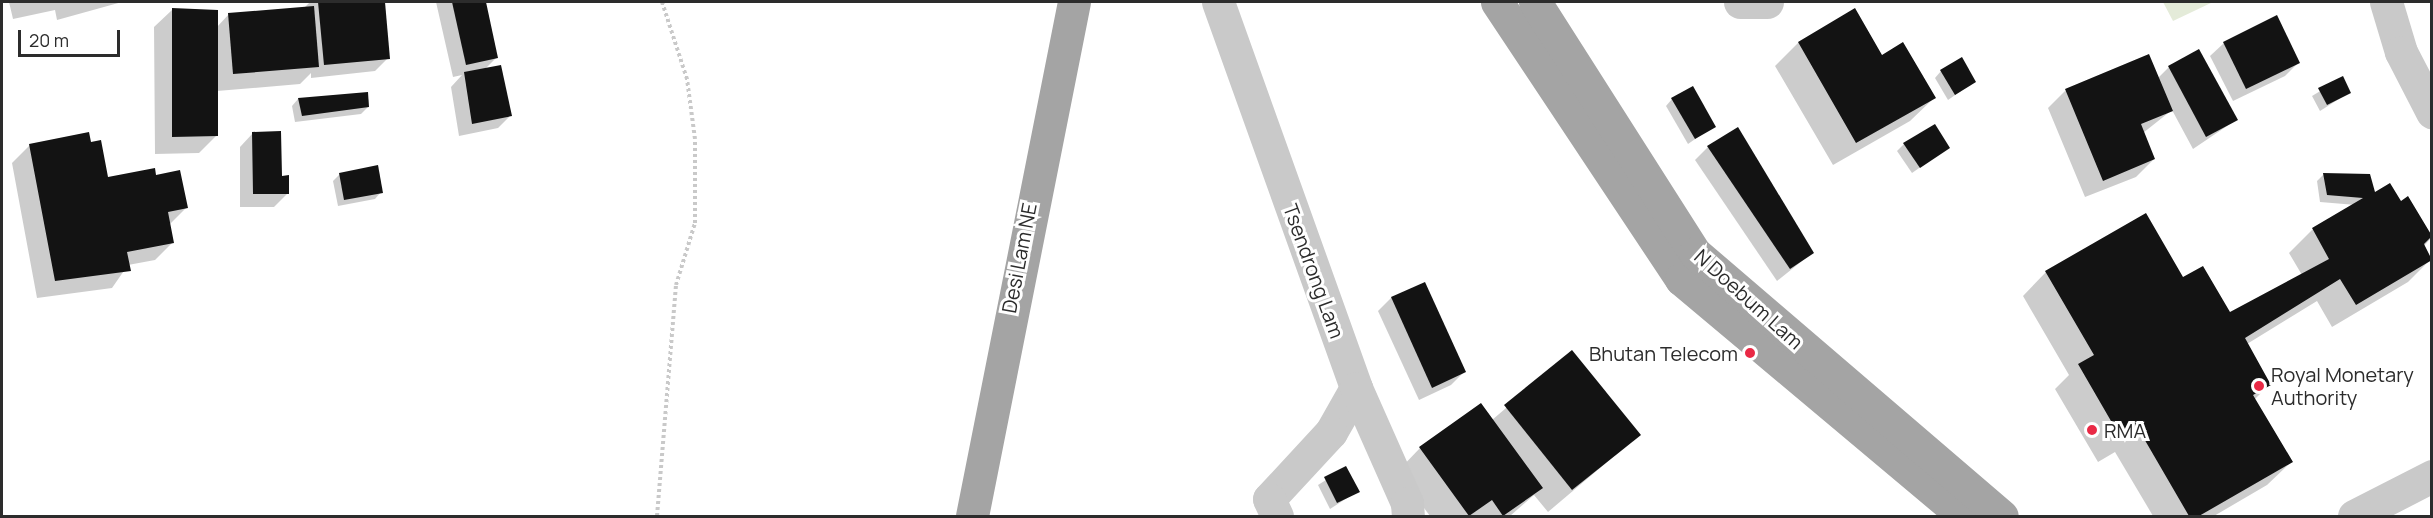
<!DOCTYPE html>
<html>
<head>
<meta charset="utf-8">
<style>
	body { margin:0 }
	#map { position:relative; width:2433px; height:518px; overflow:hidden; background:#fff; font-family:Manrope,sans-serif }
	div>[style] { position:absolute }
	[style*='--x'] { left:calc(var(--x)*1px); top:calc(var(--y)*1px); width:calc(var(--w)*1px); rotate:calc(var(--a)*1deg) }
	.green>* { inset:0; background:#e4ebd9 }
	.shadow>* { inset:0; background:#0003 }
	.building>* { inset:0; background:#131313 }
	.path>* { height:4px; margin-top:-2px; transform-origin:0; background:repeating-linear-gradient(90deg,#c9c9c9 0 3px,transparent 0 6px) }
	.minor>* { height:33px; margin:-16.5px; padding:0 16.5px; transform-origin:16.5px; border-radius:16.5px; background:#c9c9c9 }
	.major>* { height:33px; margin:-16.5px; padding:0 16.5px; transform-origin:16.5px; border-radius:16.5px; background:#a4a4a4 }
	.dots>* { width:16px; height:16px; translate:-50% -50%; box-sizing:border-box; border:3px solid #fff; border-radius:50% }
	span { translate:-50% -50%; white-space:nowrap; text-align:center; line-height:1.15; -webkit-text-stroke:6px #fff; paint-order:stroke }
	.street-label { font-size:20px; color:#2c2c2c }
	.poi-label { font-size:20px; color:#2c2c2c }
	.right { translate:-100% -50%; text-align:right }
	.left { translate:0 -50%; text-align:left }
	.frame { position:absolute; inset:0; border:3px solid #2c2c2c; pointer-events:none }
	.scale { position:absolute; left:18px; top:30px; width:102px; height:27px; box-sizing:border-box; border:3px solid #2c2c2c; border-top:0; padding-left:8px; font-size:18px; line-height:21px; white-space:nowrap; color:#2c2c2c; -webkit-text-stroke:4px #fff; paint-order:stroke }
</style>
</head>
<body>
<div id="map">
	<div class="green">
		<i style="clip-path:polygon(2163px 2px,2213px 2px,2173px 21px)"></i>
	</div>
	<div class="shadow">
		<i style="clip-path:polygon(9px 2px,122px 2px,57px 20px,55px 10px,13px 19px)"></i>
		<i style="clip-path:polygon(310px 2px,383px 2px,388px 58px,375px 71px,311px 78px,311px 73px,300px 84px,217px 91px,217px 135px,199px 153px,155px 154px,154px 27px,172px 10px,217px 27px,229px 14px,304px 8px)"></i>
		<i style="clip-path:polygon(436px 2px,485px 2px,496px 58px,484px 70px,511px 115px,498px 128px,459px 136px,451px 87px,462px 75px,453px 77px)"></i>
		<i style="clip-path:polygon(1854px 11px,1881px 57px,1934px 98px,1910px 121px,1833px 165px,1775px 66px,1798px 43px)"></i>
		<i style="clip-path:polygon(2224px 43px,2299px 62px,2285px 76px,2233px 101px,2210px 56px)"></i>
		<i style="clip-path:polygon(2149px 56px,2158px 78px,2169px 67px,2236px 120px,2193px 149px,2172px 110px,2143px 133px,2154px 159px,2136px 177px,2085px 197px,2048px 108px,2065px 91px)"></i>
		<i style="clip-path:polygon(1941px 71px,1974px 82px,1948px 100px,1935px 78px)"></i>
		<i style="clip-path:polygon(2342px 78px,2350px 92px,2320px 111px,2312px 96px)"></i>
		<i style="clip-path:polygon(298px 99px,368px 107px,361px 114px,295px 122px,292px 106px)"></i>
		<i style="clip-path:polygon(1672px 99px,1714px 126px,1688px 144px,1666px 106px)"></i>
		<i style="clip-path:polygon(253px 133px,287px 194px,274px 207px,240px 207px,240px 147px)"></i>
		<i style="clip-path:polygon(90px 144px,106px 179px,155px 177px,186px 208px,169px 225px,173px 242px,155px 260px,128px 265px,112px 288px,37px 298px,12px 163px,30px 145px)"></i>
		<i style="clip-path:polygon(1904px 144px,1948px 148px,1912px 173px,1897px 151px)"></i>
		<i style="clip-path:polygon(1708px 147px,1812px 253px,1777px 281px,1695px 160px)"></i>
		<i style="clip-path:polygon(340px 174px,381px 192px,375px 199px,338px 206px,333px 181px)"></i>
		<i style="clip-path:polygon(2324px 174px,2400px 203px,2408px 198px,2431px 238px,2424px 246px,2431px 259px,2408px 282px,2332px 327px,2317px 301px,2247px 344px,2270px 384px,2254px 400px,2291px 462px,2267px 485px,2214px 516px,2153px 516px,2115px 452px,2098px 462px,2055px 389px,2069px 375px,2023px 296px,2046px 272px,2182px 280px,2230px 314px,2302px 275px,2289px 253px,2312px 230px,2356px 205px,2320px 202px,2317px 181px)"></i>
		<i style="clip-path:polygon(1425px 284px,1464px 372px,1451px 385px,1419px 400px,1378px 311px,1391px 298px)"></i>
		<i style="clip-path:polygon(1572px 352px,1639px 435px,1548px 512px,1534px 495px,1510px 516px,1430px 516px,1397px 472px,1420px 448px,1492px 420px)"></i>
		<i style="clip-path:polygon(1345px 468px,1358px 491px,1330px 509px,1318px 485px)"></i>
	</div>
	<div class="building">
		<i style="clip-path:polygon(318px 2px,385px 2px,390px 59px,324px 65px)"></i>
		<i style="clip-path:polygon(452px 2px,486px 2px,498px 58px,466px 65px)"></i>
		<i style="clip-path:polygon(314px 6px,319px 67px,233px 74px,228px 13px)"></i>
		<i style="clip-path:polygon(172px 8px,218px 10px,218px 136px,172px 137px)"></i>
		<i style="clip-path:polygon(1855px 8px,1882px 55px,1903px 42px,1936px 98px,1856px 143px,1798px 42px)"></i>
		<i style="clip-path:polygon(2277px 15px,2300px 63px,2246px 89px,2223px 42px)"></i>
		<i style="clip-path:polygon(2199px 49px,2238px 120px,2206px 137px,2168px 66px)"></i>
		<i style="clip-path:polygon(2149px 54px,2173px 111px,2141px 124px,2155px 159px,2103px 181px,2065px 89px)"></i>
		<i style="clip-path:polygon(1962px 57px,1976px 82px,1955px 95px,1940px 70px)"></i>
		<i style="clip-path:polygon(501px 65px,512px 116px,472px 124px,464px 72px)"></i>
		<i style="clip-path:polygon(2343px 76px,2351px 93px,2327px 105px,2318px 88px)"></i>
		<i style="clip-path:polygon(1693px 86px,1716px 127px,1695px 139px,1671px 98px)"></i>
		<i style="clip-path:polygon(368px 92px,369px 107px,302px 116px,298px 98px)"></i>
		<i style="clip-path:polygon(1935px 124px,1950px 148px,1920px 168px,1903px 143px)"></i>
		<i style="clip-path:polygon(1738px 127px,1814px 253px,1790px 269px,1707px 146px)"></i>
		<i style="clip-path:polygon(281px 131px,282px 176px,289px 175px,289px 194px,253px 194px,252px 132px)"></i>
		<i style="clip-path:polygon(89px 132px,91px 142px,101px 140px,108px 177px,155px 168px,156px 175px,180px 170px,188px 208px,168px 212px,174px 243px,127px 252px,131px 271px,55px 281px,29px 144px)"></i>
		<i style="clip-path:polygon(378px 165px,383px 193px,344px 200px,339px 173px)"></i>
		<i style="clip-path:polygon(2323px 173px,2370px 174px,2375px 192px,2390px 183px,2401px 201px,2408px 196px,2432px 236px,2424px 244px,2432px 260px,2356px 305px,2340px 279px,2245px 338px,2271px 385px,2253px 395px,2293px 462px,2199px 516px,2189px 516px,2139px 430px,2122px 440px,2078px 364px,2094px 355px,2045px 271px,2146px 213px,2183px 277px,2203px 266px,2230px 312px,2329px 259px,2312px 228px,2363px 198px,2327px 195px)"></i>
		<i style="clip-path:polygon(1425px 282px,1466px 372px,1432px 388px,1391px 297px)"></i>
		<i style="clip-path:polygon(1572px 350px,1641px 435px,1572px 490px,1504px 405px)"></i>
		<i style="clip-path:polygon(1481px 403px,1543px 488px,1503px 516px,1492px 500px,1469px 516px,1419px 447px)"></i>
		<i style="clip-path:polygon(1346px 466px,1360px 492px,1337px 503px,1324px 477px)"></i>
	</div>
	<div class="path">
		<i style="--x:657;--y:516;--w:232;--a:-85.3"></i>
		<i style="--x:676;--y:285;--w:65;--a:-73"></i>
		<i style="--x:695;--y:223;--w:84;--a:-90"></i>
		<i style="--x:695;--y:139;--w:61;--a:-97.6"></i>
		<i style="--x:687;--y:79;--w:81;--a:-108"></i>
	</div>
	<div class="minor">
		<i style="--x:1218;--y:2;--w:410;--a:70.3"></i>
		<i style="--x:1356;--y:388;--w:51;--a:119.6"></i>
		<i style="--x:1331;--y:432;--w:91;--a:132.8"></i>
		<i style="--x:1269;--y:499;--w:19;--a:65"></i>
		<i style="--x:1740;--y:2;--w:27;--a:0"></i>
		<i style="--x:2386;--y:2;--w:52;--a:73.3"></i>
		<i style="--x:2401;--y:52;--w:68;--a:62.7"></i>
		<i style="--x:1356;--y:388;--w:126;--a:66.1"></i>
		<i style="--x:1407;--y:503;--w:13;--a:86"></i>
		<i style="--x:2354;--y:516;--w:88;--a:-27.1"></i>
	</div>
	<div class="major">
		<i style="--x:1497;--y:2;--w:333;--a:56.4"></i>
		<i style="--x:1681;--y:279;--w:368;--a:40"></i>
		<i style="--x:1535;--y:2;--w:298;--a:57.5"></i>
		<i style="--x:1695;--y:253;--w:404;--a:40.6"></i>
		<i style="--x:972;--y:516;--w:524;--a:-78.78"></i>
	</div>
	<div class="dots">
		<i style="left:1750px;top:353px;background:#e92945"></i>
		<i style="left:2259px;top:386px;background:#e92945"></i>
		<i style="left:2092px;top:430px;background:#e92945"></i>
	</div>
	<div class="street-label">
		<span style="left:1019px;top:258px;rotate:-79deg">Desi Lam NE</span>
		<span style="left:1314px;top:271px;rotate:70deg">Tsendrong Lam</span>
		<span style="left:1749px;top:299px;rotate:42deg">N Doebum Lam</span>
	</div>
	<div class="poi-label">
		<span class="right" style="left:1738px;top:353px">Bhutan Telecom</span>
		<span class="left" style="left:2271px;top:386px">Royal Monetary<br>Authority</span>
		<span class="left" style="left:2104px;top:430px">RMA</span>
	</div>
	<div class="frame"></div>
	<div class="scale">20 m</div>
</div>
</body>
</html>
